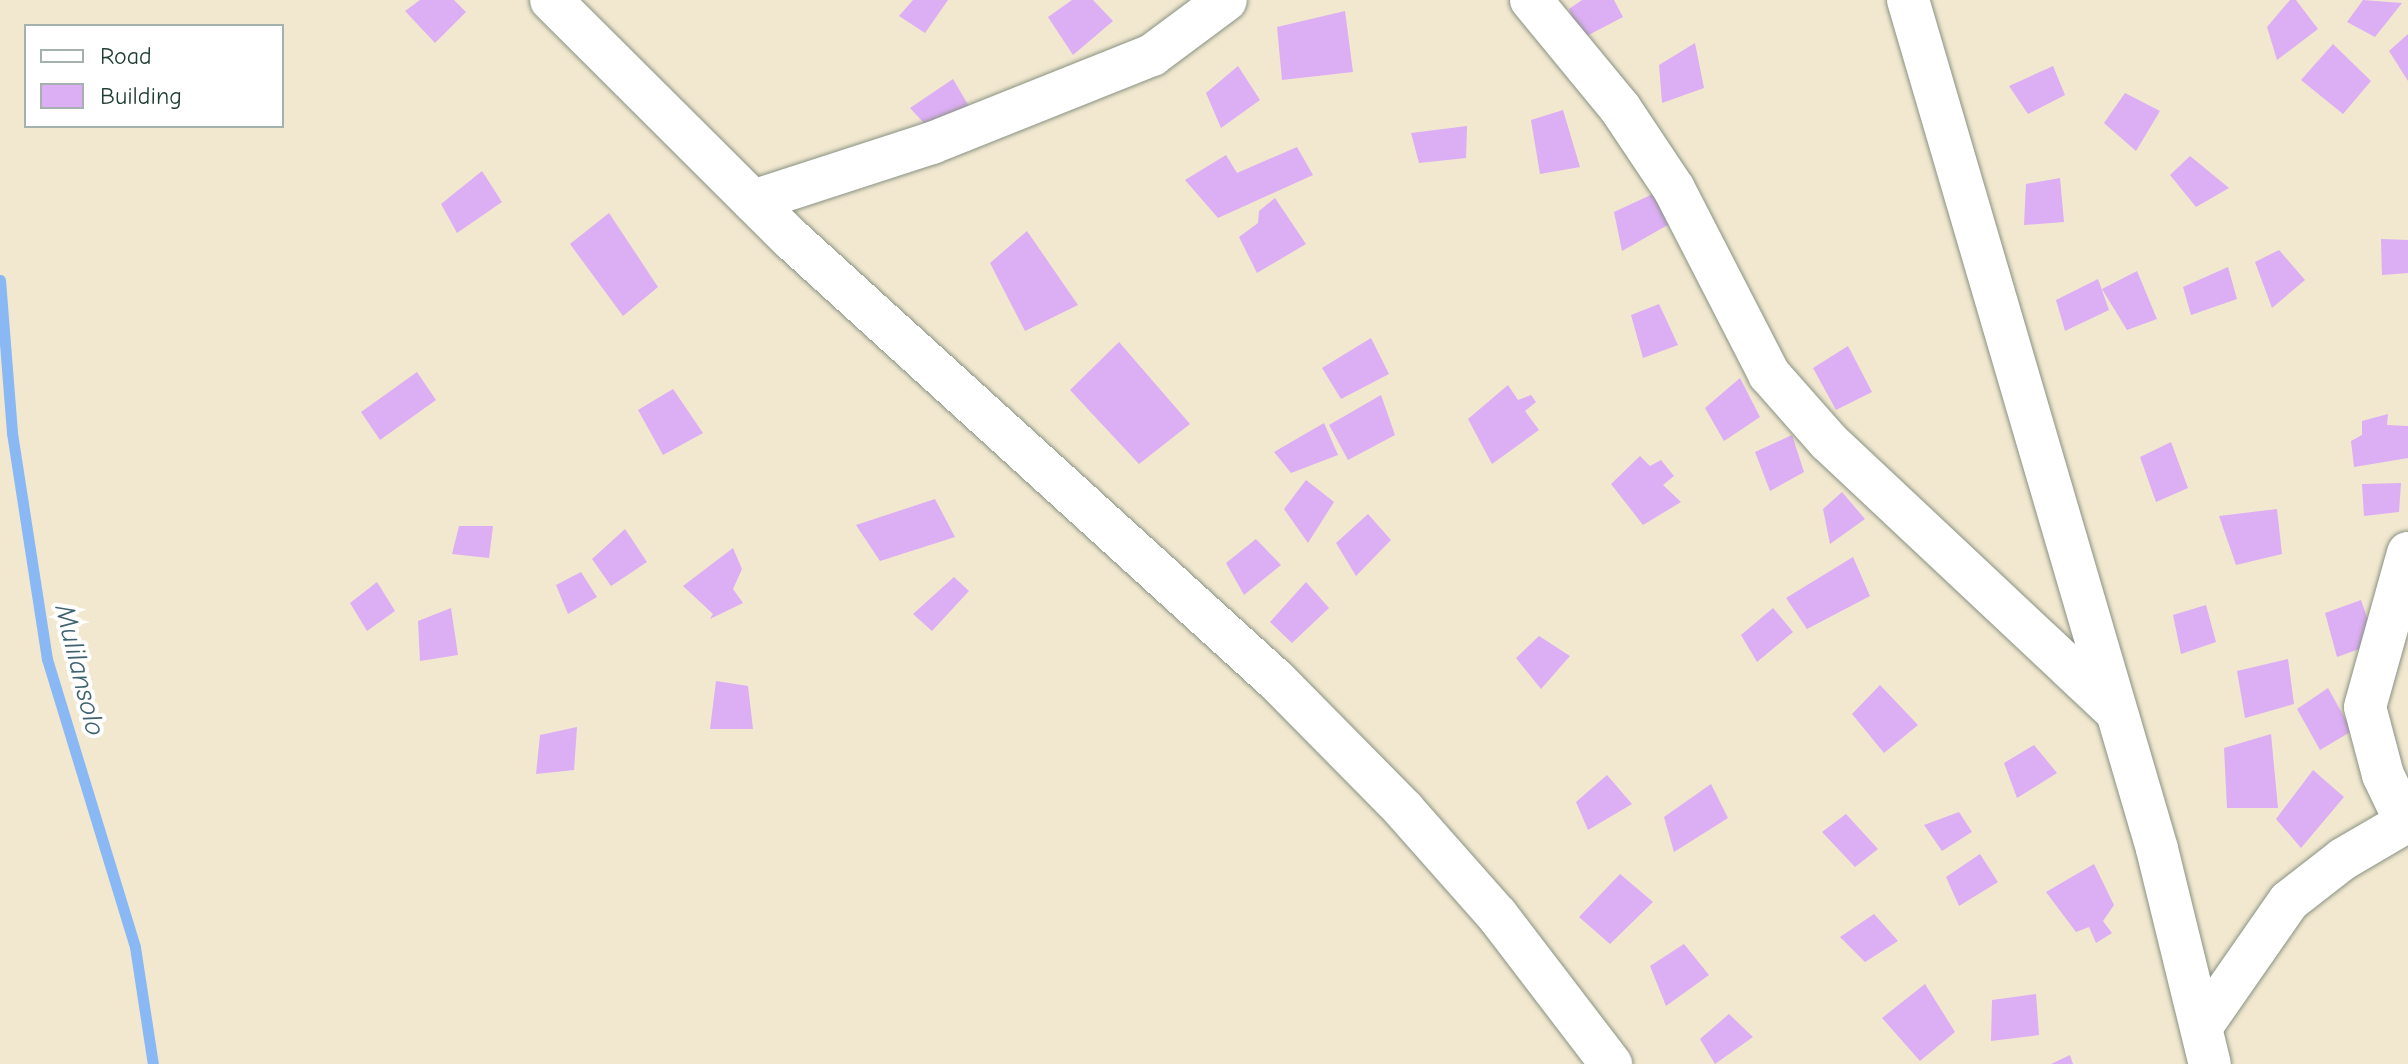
<!DOCTYPE html>
<html>
<head>
<meta charset="utf-8">
<style>
	body { margin:0 }
	#map { position:relative; width:2408px; height:1064px; overflow:hidden; background:#f2e8d0; font-family:"Comic Neue",sans-serif }
	div>[style] { position:absolute }
	[style*='--x'] { left:calc(var(--x)*1px); top:calc(var(--y)*1px); width:calc(var(--w)*1px); rotate:calc(var(--a)*1deg) }
	.stream>* { height:11px; margin:-5.5px; padding:0 5.5px; transform-origin:5.5px; border-radius:5.5px; background:#89b8f4 }
	.building>* { inset:0; background:#dcaef4 }
	.roads { filter:drop-shadow(0 0 2px #889282) drop-shadow(0 0 2px #889282) }
	.street>* { height:42px; margin:-21px; padding:0 21px; transform-origin:21px; border-radius:21px; background:#fff }
	span { translate:-50% -50%; white-space:nowrap; text-align:center; line-height:1.15; -webkit-text-stroke:8px #fff; paint-order:stroke }
	.water-label { font-size:28px; color:#3f626e; font-style:italic }
	.legend { position:absolute; left:24px; top:24px; width:260px; height:104px; box-sizing:border-box; background:#fff; border:2px solid #a5b1ae; margin:0; padding:10px 14px; list-style:none; font-size:24px; color:#1f3d34 }
	.legend li { display:flex; align-items:center; gap:16px; height:40px }
	.legend b { width:40px; border:2px solid #a5b1ae }
</style>
</head>
<body>
<div id="map">
	<div class="stream">
		<i style="--x:0;--y:280;--w:153;--a:85.5"></i>
		<i style="--x:12;--y:433;--w:229;--a:81.2"></i>
		<i style="--x:47;--y:659;--w:301;--a:73"></i>
		<i style="--x:135;--y:947;--w:118;--a:81.3"></i>
	</div>
	<div class="building">
		<i style="clip-path:polygon(420px 0,454px 0,466px 12px,435px 43px,405px 11px)"></i>
		<i style="clip-path:polygon(913px 0,948px 0,925px 33px,899px 16px)"></i>
		<i style="clip-path:polygon(1072px 0,1093px 0,1113px 21px,1073px 55px,1048px 17px)"></i>
		<i style="clip-path:polygon(1582px 0,1614px 0,1623px 17px,1581px 39px,1569px 9px)"></i>
		<i style="clip-path:polygon(2290px 0,2296px 0,2318px 29px,2277px 60px,2267px 27px)"></i>
		<i style="clip-path:polygon(2363px 0,2402px 3px,2375px 37px,2347px 22px)"></i>
		<i style="clip-path:polygon(1345px 11px,1353px 72px,1282px 80px,1277px 27px)"></i>
		<i style="clip-path:polygon(2408px 34px,2408px 81px,2389px 51px)"></i>
		<i style="clip-path:polygon(1695px 43px,1704px 88px,1662px 103px,1659px 65px)"></i>
		<i style="clip-path:polygon(2333px 44px,2371px 81px,2343px 114px,2301px 80px)"></i>
		<i style="clip-path:polygon(1238px 66px,1260px 100px,1221px 128px,1206px 93px)"></i>
		<i style="clip-path:polygon(2053px 66px,2065px 95px,2028px 114px,2009px 86px)"></i>
		<i style="clip-path:polygon(953px 79px,970px 108px,935px 135px,910px 108px)"></i>
		<i style="clip-path:polygon(2125px 93px,2160px 111px,2136px 151px,2104px 123px)"></i>
		<i style="clip-path:polygon(1563px 110px,1580px 167px,1540px 174px,1531px 120px)"></i>
		<i style="clip-path:polygon(1467px 126px,1466px 158px,1419px 163px,1411px 133px)"></i>
		<i style="clip-path:polygon(1297px 147px,1313px 175px,1218px 218px,1185px 180px,1226px 155px,1237px 173px)"></i>
		<i style="clip-path:polygon(2190px 156px,2229px 188px,2196px 207px,2170px 175px)"></i>
		<i style="clip-path:polygon(482px 171px,502px 202px,457px 233px,441px 204px)"></i>
		<i style="clip-path:polygon(2060px 178px,2064px 222px,2024px 225px,2026px 184px)"></i>
		<i style="clip-path:polygon(1668px 187px,1680px 218px,1622px 251px,1614px 212px)"></i>
		<i style="clip-path:polygon(1275px 198px,1306px 244px,1257px 273px,1239px 237px,1258px 223px,1259px 211px)"></i>
		<i style="clip-path:polygon(609px 213px,658px 287px,623px 316px,570px 244px)"></i>
		<i style="clip-path:polygon(1027px 231px,1078px 305px,1025px 331px,990px 263px)"></i>
		<i style="clip-path:polygon(2381px 239px,2408px 240px,2408px 273px,2382px 275px)"></i>
		<i style="clip-path:polygon(2279px 250px,2305px 280px,2272px 308px,2255px 262px)"></i>
		<i style="clip-path:polygon(2228px 267px,2237px 299px,2191px 315px,2183px 287px)"></i>
		<i style="clip-path:polygon(2137px 271px,2157px 319px,2127px 330px,2102px 289px)"></i>
		<i style="clip-path:polygon(2098px 279px,2109px 310px,2065px 331px,2056px 300px)"></i>
		<i style="clip-path:polygon(1659px 304px,1678px 345px,1643px 358px,1631px 315px)"></i>
		<i style="clip-path:polygon(1371px 338px,1389px 374px,1341px 399px,1322px 368px)"></i>
		<i style="clip-path:polygon(1119px 342px,1190px 424px,1139px 464px,1070px 390px)"></i>
		<i style="clip-path:polygon(1848px 346px,1872px 392px,1836px 410px,1813px 368px)"></i>
		<i style="clip-path:polygon(417px 372px,436px 400px,380px 440px,361px 412px)"></i>
		<i style="clip-path:polygon(1740px 378px,1760px 417px,1724px 441px,1705px 408px)"></i>
		<i style="clip-path:polygon(1508px 385px,1518px 400px,1531px 395px,1536px 402px,1525px 411px,1539px 430px,1492px 464px,1468px 419px)"></i>
		<i style="clip-path:polygon(673px 389px,703px 433px,663px 455px,638px 410px)"></i>
		<i style="clip-path:polygon(1381px 395px,1395px 435px,1348px 460px,1329px 425px)"></i>
		<i style="clip-path:polygon(2388px 414px,2387px 425px,2408px 426px,2408px 458px,2354px 467px,2351px 441px,2362px 435px,2362px 421px)"></i>
		<i style="clip-path:polygon(1324px 423px,1338px 455px,1291px 473px,1274px 452px)"></i>
		<i style="clip-path:polygon(1792px 435px,1804px 472px,1770px 491px,1755px 452px)"></i>
		<i style="clip-path:polygon(2171px 442px,2188px 488px,2156px 502px,2140px 457px)"></i>
		<i style="clip-path:polygon(1640px 456px,1650px 466px,1661px 460px,1674px 476px,1663px 485px,1681px 502px,1643px 525px,1611px 484px)"></i>
		<i style="clip-path:polygon(1306px 480px,1334px 502px,1308px 543px,1284px 509px)"></i>
		<i style="clip-path:polygon(2401px 483px,2399px 512px,2364px 516px,2362px 484px)"></i>
		<i style="clip-path:polygon(1842px 492px,1865px 519px,1830px 544px,1823px 509px)"></i>
		<i style="clip-path:polygon(935px 499px,955px 537px,880px 561px,856px 525px)"></i>
		<i style="clip-path:polygon(2277px 509px,2282px 554px,2236px 565px,2219px 516px)"></i>
		<i style="clip-path:polygon(1368px 514px,1391px 540px,1356px 576px,1336px 543px)"></i>
		<i style="clip-path:polygon(459px 526px,493px 526px,489px 558px,452px 554px)"></i>
		<i style="clip-path:polygon(625px 529px,647px 562px,611px 586px,592px 559px)"></i>
		<i style="clip-path:polygon(1256px 539px,1281px 565px,1244px 595px,1226px 563px)"></i>
		<i style="clip-path:polygon(733px 548px,742px 569px,733px 589px,743px 603px,710px 619px,713px 614px,683px 586px)"></i>
		<i style="clip-path:polygon(1853px 557px,1870px 596px,1807px 629px,1786px 598px)"></i>
		<i style="clip-path:polygon(581px 572px,597px 597px,568px 614px,556px 585px)"></i>
		<i style="clip-path:polygon(954px 577px,969px 591px,932px 631px,913px 614px)"></i>
		<i style="clip-path:polygon(377px 582px,395px 611px,367px 631px,350px 603px)"></i>
		<i style="clip-path:polygon(1306px 582px,1329px 608px,1292px 643px,1270px 622px)"></i>
		<i style="clip-path:polygon(2361px 600px,2376px 643px,2337px 657px,2325px 613px)"></i>
		<i style="clip-path:polygon(2206px 605px,2216px 642px,2181px 654px,2173px 615px)"></i>
		<i style="clip-path:polygon(451px 608px,458px 655px,420px 661px,418px 621px)"></i>
		<i style="clip-path:polygon(1773px 608px,1793px 632px,1757px 662px,1741px 635px)"></i>
		<i style="clip-path:polygon(1539px 636px,1570px 656px,1541px 689px,1516px 658px)"></i>
		<i style="clip-path:polygon(2288px 659px,2294px 704px,2245px 718px,2237px 671px)"></i>
		<i style="clip-path:polygon(716px 681px,748px 686px,753px 729px,710px 729px)"></i>
		<i style="clip-path:polygon(1880px 685px,1918px 725px,1884px 753px,1852px 714px)"></i>
		<i style="clip-path:polygon(2328px 688px,2352px 731px,2320px 750px,2297px 709px)"></i>
		<i style="clip-path:polygon(577px 727px,574px 770px,536px 774px,540px 735px)"></i>
		<i style="clip-path:polygon(2271px 734px,2278px 808px,2227px 808px,2224px 748px)"></i>
		<i style="clip-path:polygon(2034px 745px,2057px 773px,2017px 798px,2004px 763px)"></i>
		<i style="clip-path:polygon(2313px 770px,2344px 797px,2301px 848px,2276px 819px)"></i>
		<i style="clip-path:polygon(1607px 775px,1632px 804px,1588px 830px,1576px 802px)"></i>
		<i style="clip-path:polygon(1711px 784px,1728px 818px,1674px 852px,1664px 817px)"></i>
		<i style="clip-path:polygon(1959px 812px,1972px 832px,1942px 851px,1924px 825px)"></i>
		<i style="clip-path:polygon(1846px 814px,1878px 849px,1855px 867px,1822px 832px)"></i>
		<i style="clip-path:polygon(1980px 854px,1998px 882px,1959px 906px,1946px 877px)"></i>
		<i style="clip-path:polygon(2094px 864px,2114px 905px,2103px 921px,2112px 933px,2096px 943px,2089px 927px,2076px 932px,2046px 892px)"></i>
		<i style="clip-path:polygon(1620px 874px,1653px 902px,1610px 944px,1579px 917px)"></i>
		<i style="clip-path:polygon(1874px 914px,1898px 941px,1865px 962px,1840px 937px)"></i>
		<i style="clip-path:polygon(1684px 944px,1709px 975px,1666px 1006px,1650px 966px)"></i>
		<i style="clip-path:polygon(1925px 984px,1955px 1032px,1920px 1061px,1882px 1018px)"></i>
		<i style="clip-path:polygon(2036px 994px,2039px 1035px,1991px 1041px,1992px 1000px)"></i>
		<i style="clip-path:polygon(1729px 1014px,1753px 1037px,1715px 1064px,1700px 1039px)"></i>
		<i style="clip-path:polygon(2070px 1055px,2073px 1064px,2051px 1064px)"></i>
	</div>
	<div class="roads">
		<div class="street">
			<i style="--x:551;--y:0;--w:336;--a:44.9"></i>
			<i style="--x:789;--y:237;--w:660;--a:42.3"></i>
			<i style="--x:1277;--y:681;--w:181;--a:45.4"></i>
			<i style="--x:1404;--y:810;--w:140;--a:48.5"></i>
			<i style="--x:1497;--y:915;--w:188;--a:52.6"></i>
			<i style="--x:1531;--y:0;--w:140;--a:50.5"></i>
			<i style="--x:1620;--y:108;--w:97;--a:56.3"></i>
			<i style="--x:1674;--y:189;--w:208;--a:62.8"></i>
			<i style="--x:1769;--y:374;--w:89;--a:48.6"></i>
			<i style="--x:1828;--y:441;--w:391;--a:43.2"></i>
			<i style="--x:1908;--y:0;--w:885;--a:73.65"></i>
			<i style="--x:2157;--y:849;--w:221;--a:76.2"></i>
			<i style="--x:753;--y:201;--w:188;--a:-18"></i>
			<i style="--x:932;--y:143;--w:237;--a:-21.8"></i>
			<i style="--x:1152;--y:55;--w:92;--a:-36.6"></i>
			<i style="--x:2406;--y:823;--w:53;--a:-115.6"></i>
			<i style="--x:2383;--y:775;--w:70;--a:-104.8"></i>
			<i style="--x:2365;--y:707;--w:160;--a:-74.4"></i>
			<i style="--x:2202;--y:1026;--w:152;--a:-55.2"></i>
			<i style="--x:2289;--y:901;--w:68;--a:-37.9"></i>
			<i style="--x:2343;--y:859;--w:75;--a:-30.3"></i>
		</div>
	</div>
	<div class="water-label">
		<span style="left:80px;top:670px;rotate:76deg">Mulilansolo</span>
	</div>
	<ul class="legend">
	<li><b style="height:10px;background:#fff"></b>Road</li>
	<li><b style="height:22px;background:#dcaef4"></b>Building</li>
	</ul>
</div>
</body>
</html>
